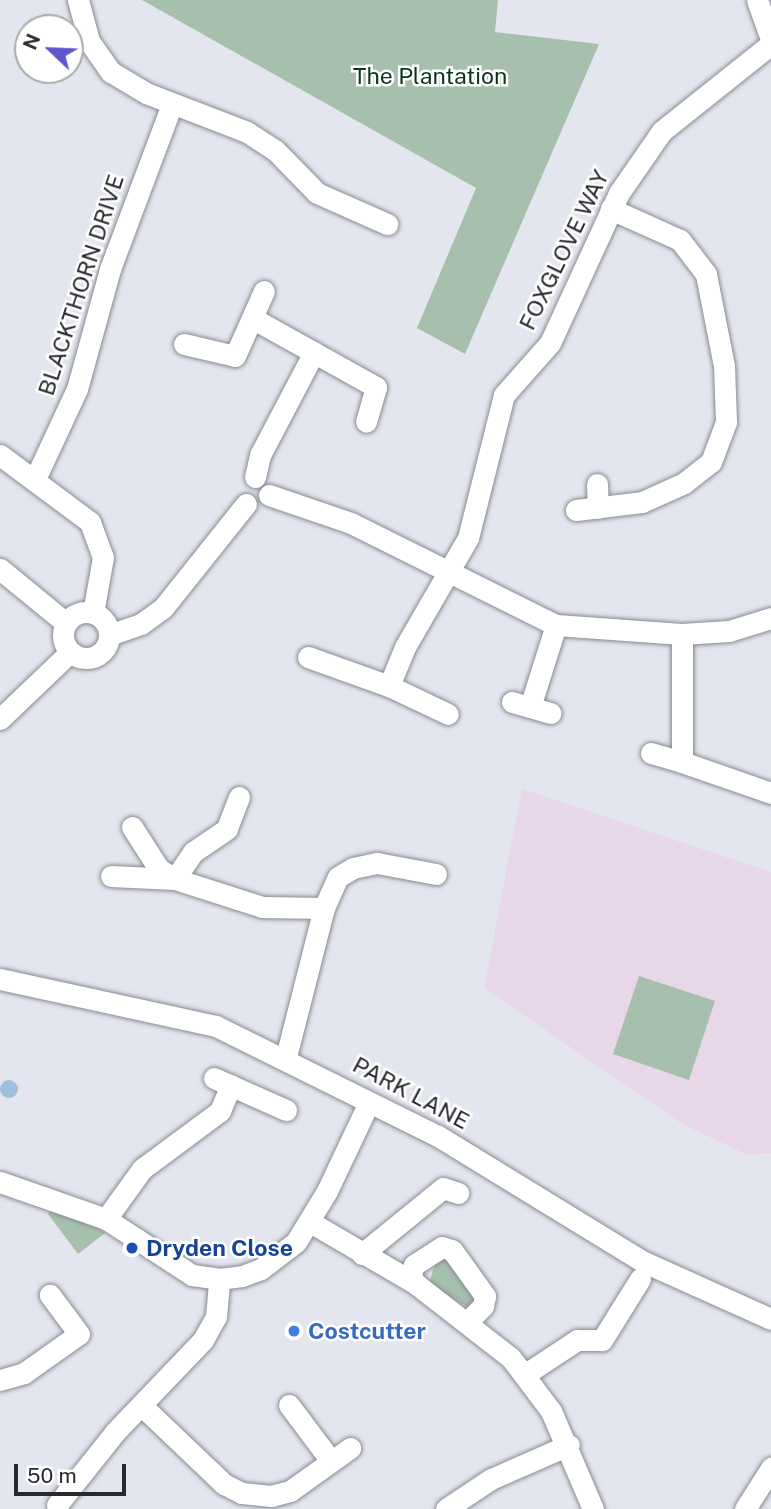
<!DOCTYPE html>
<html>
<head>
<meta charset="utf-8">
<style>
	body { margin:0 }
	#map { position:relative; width:771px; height:1509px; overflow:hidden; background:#e4e6ef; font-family:"Public Sans",sans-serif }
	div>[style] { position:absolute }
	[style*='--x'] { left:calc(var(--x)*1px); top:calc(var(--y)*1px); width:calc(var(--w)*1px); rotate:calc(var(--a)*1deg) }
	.education>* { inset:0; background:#e7d7e9 }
	.green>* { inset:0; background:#a7c0ae }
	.water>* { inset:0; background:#9ec0df }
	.round { border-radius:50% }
	.roads { filter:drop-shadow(0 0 2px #888b92) drop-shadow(0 0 2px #888b92) }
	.minor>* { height:21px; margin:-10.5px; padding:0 10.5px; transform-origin:10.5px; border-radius:10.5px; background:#fff }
	.minor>.ring { margin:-10.5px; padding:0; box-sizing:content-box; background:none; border:21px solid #fff; border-radius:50% }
	.dots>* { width:19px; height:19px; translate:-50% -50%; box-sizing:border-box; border:4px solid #fff; border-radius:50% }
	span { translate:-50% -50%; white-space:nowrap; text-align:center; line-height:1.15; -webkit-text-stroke:5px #fff; paint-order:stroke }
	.park-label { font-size:23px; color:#06381c }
	.street-label { font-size:23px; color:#292a2d }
	.transit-label { font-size:23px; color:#164399; font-weight:700 }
	.left { translate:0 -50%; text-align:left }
	.shop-label { font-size:23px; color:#366cbe; font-weight:700 }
	.north { position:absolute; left:14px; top:14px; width:70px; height:70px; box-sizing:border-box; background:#fff; border:2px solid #a9aaab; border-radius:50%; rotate:293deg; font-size:19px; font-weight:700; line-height:28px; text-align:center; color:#292a2d }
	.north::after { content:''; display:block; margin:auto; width:24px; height:32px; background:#5f55ce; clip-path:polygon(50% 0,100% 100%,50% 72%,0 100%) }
	.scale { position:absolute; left:14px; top:1464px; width:112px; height:32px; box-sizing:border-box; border:4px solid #292a2d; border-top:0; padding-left:9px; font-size:21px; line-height:24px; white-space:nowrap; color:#292a2d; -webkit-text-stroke:5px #fff; paint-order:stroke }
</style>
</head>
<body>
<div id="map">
	<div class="education">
		<i style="clip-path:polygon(522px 789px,771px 872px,771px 1153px,747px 1155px,681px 1123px,484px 988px)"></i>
	</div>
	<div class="green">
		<i style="clip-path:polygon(142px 0,498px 0,495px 32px,599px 44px,465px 354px,417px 328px,476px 188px)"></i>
		<i style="clip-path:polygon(639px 976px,715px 1001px,689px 1080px,613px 1054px)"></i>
		<i style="clip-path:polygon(53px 1209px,97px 1228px,105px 1233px,78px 1254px,48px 1214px)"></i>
		<i style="clip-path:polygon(445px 1258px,479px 1295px,469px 1308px,429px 1284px,435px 1263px)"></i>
	</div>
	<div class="water">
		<i class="round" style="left:0;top:1080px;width:18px;height:18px"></i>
	</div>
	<div class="roads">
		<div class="minor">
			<i style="--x:78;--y:0;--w:42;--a:75"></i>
			<i style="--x:89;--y:41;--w:38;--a:55"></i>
			<i style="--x:111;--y:72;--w:41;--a:31"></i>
			<i style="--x:146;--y:93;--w:108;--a:21.1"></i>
			<i style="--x:247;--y:132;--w:33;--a:33"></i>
			<i style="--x:275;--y:150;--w:60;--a:45.7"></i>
			<i style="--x:317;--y:193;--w:77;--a:23.9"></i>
			<i style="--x:757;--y:0;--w:41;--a:70.3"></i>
			<i style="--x:252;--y:318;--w:142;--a:29.1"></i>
			<i style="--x:376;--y:387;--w:36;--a:106"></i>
			<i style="--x:184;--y:344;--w:52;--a:13.2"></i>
			<i style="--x:235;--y:356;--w:71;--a:-66"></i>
			<i style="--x:0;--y:455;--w:112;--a:36.7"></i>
			<i style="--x:90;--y:522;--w:37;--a:70"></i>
			<i style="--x:103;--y:557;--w:57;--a:100.1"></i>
			<i style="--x:255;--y:477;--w:23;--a:-77"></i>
			<i style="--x:260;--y:455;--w:116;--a:-62.3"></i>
			<i style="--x:35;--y:479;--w:99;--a:-65"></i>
			<i style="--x:77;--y:389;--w:124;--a:-74.6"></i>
			<i style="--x:110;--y:269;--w:176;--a:-69.4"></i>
			<i style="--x:597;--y:484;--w:24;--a:88"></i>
			<i style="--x:269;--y:495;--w:87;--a:18.9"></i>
			<i style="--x:351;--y:523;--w:229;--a:26.5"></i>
			<i style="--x:556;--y:625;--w:126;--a:4.1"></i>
			<i style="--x:682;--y:634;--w:47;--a:-3.7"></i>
			<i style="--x:729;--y:631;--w:44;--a:-17.2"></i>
			<i style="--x:576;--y:510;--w:66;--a:-6.9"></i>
			<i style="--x:642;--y:502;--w:46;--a:-24.3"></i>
			<i style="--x:684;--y:483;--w:34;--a:-38"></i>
			<i style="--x:711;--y:462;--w:43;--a:-69.4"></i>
			<i style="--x:726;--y:422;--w:56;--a:-92"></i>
			<i style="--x:724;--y:366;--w:94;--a:-101.1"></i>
			<i style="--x:706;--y:274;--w:43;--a:-127.4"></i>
			<i style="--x:680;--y:240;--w:76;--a:-155.8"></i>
			<i style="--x:0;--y:569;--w:85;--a:39.3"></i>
			<i class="ring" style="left:63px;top:612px;width:25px;height:25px"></i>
			<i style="--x:682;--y:634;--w:128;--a:90"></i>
			<i style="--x:682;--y:762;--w:94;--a:19.2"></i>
			<i style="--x:109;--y:635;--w:34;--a:-19"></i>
			<i style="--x:141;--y:624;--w:27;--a:-36"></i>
			<i style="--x:163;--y:608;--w:133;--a:-51.4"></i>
			<i style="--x:308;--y:657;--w:86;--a:19.7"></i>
			<i style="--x:389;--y:686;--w:42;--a:-67.7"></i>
			<i style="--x:405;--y:647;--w:126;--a:-60"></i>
			<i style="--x:468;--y:538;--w:147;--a:-75.9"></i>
			<i style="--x:504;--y:395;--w:69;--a:-48.5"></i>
			<i style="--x:550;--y:343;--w:165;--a:-65.3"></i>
			<i style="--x:619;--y:193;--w:75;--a:-55.3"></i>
			<i style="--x:662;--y:131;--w:139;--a:-38.6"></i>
			<i style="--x:389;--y:686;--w:65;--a:25.4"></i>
			<i style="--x:512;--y:702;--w:40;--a:16"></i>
			<i style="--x:530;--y:707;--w:86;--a:-72.4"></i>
			<i style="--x:0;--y:719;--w:97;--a:-43.7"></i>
			<i style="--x:651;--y:753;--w:32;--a:16"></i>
			<i style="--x:239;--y:797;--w:34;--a:111"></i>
			<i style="--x:227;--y:829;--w:41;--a:145.9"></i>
			<i style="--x:193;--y:852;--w:32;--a:124"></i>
			<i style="--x:175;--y:879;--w:91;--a:17.8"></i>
			<i style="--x:262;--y:907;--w:62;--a:0.9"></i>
			<i style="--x:132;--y:827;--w:50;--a:57.3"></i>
			<i style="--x:159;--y:869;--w:19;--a:32"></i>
			<i style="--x:111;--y:876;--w:64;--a:2.7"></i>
			<i style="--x:0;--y:979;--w:221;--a:12.3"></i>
			<i style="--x:216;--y:1026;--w:248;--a:26.4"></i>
			<i style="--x:438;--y:1136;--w:241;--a:31.5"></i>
			<i style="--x:644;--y:1262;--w:139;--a:24.2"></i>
			<i style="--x:286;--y:1057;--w:154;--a:-75.7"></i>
			<i style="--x:324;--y:908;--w:34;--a:-66"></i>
			<i style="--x:338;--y:877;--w:17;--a:-31"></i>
			<i style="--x:353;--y:868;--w:25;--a:-12"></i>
			<i style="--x:377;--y:863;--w:60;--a:10.6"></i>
			<i style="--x:214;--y:1078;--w:79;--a:24"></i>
			<i style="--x:0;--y:1182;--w:112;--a:19.2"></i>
			<i style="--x:106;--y:1219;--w:103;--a:33.1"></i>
			<i style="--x:192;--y:1275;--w:27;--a:8"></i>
			<i style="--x:219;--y:1279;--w:23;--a:-7"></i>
			<i style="--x:242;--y:1276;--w:20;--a:-20"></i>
			<i style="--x:261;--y:1269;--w:44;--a:-37.6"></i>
			<i style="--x:296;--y:1242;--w:60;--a:-58.7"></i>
			<i style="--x:327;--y:1191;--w:98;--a:-64.7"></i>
			<i style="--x:106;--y:1219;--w:62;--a:-54.2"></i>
			<i style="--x:142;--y:1169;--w:97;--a:-36.6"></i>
			<i style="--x:220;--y:1111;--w:28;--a:-67"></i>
			<i style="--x:310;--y:1222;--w:123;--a:30.3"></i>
			<i style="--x:416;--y:1284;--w:120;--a:37.9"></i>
			<i style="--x:511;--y:1358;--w:66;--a:53"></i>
			<i style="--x:551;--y:1411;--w:107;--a:66.8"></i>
			<i style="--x:362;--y:1254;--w:104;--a:-39.2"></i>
			<i style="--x:443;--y:1188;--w:16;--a:18"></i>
			<i style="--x:416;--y:1284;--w:10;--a:-127"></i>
			<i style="--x:410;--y:1276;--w:12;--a:-70"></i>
			<i style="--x:414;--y:1265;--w:33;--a:-33"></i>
			<i style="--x:442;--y:1247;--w:10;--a:17"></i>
			<i style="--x:452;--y:1250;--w:57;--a:54.3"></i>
			<i style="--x:485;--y:1296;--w:10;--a:101"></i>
			<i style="--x:483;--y:1306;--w:23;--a:135"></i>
			<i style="--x:524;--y:1375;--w:64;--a:-33.4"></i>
			<i style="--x:577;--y:1340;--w:25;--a:0"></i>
			<i style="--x:602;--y:1340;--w:72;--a:-58.1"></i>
			<i style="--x:0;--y:1380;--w:25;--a:-16"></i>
			<i style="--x:24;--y:1373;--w:67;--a:-35.3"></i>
			<i style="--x:79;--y:1334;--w:49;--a:-126.6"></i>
			<i style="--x:141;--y:1405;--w:115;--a:43.6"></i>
			<i style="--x:224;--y:1484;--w:20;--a:27"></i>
			<i style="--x:242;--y:1493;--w:29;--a:6"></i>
			<i style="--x:271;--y:1496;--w:20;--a:-15"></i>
			<i style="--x:290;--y:1491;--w:74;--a:-35.6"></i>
			<i style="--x:289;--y:1405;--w:70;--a:53.1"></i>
			<i style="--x:57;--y:1505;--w:93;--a:-51.5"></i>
			<i style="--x:115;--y:1432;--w:127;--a:-46.3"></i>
			<i style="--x:203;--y:1340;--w:26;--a:-61"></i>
			<i style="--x:216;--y:1317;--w:38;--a:-85"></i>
			<i style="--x:446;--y:1509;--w:54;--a:-33.7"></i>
			<i style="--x:491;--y:1479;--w:85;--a:-23.6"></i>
			<i style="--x:745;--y:1509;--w:49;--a:-57.6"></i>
		</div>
	</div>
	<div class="dots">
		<i style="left:132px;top:1248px;background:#1a4fb4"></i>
		<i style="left:294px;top:1331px;background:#3f7fe0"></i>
	</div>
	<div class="park-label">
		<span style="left:430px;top:76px">The Plantation</span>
	</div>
	<div class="street-label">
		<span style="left:564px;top:250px;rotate:-64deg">FOXGLOVE WAY</span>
		<span style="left:81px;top:285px;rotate:-72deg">BLACKTHORN DRIVE</span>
		<span style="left:411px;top:1093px;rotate:28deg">PARK LANE</span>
	</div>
	<div class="transit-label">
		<span class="left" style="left:146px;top:1248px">Dryden Close</span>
	</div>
	<div class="shop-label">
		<span class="left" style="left:308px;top:1331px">Costcutter</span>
	</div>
	<div class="north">N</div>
	<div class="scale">50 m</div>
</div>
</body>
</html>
